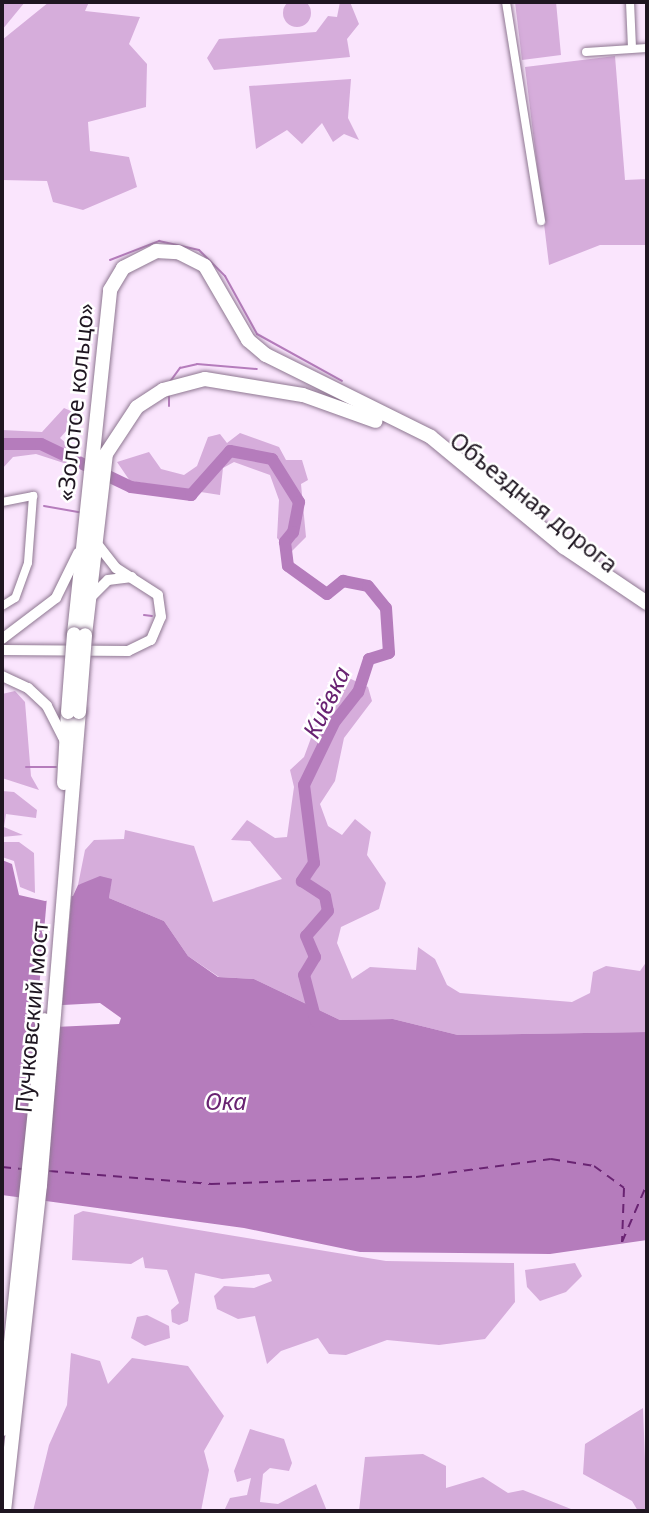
<!DOCTYPE html>
<html>
<head>
<meta charset="utf-8">
<style>
	body { margin:0 }
	#map { position:relative; width:649px; height:1513px; overflow:hidden; background:#fae5fd; font-family:"Noto Sans",sans-serif }
	div>[style] { position:absolute }
	[style*='--x'] { left:calc(var(--x)*1px); top:calc(var(--y)*1px); width:calc(var(--w)*1px); rotate:calc(var(--a)*1deg) }
	.green>* { inset:0; background:#d6addb }
	.round { border-radius:50% }
	.water>* { inset:0; background:#b57cbc }
	.pier>* { inset:0; background:#fae5fd }
	.stream>* { height:2px; margin:-1px; padding:0 1px; transform-origin:1px; border-radius:1px; background:#b57cbc }
	.river>* { height:12px; margin:-6px; padding:0 6px; transform-origin:6px; border-radius:6px; background:#b57cbc }
	.ferry>* { height:2px; margin-top:-1px; transform-origin:0; background:repeating-linear-gradient(90deg,#692372 0 9px,transparent 0 16px) }
	.roads { filter:drop-shadow(0 0 2px #8e7791) drop-shadow(0 0 2px #8e7791) }
	.street>* { height:8px; margin:-4px; padding:0 4px; transform-origin:4px; border-radius:4px; background:#fff }
	.secondary>* { height:10px; margin:-5px; padding:0 5px; transform-origin:5px; border-radius:5px; background:#fff }
	.highway>* { height:14px; margin:-7px; padding:0 7px; transform-origin:7px; border-radius:7px; background:#fff }
	.bridges { filter:drop-shadow(0 0 2px #8e7791) drop-shadow(0 0 2px #8e7791) }
	.highway-bridge>* { height:14px; margin:-7px; padding:0 7px; transform-origin:7px; border-radius:7px; background:#fff }
	span { translate:-50% -50%; white-space:nowrap; text-align:center; line-height:1.15; -webkit-text-stroke:5px #fff; paint-order:stroke }
	.street-label { font-size:23px; color:#1f1621 }
	.water-label { font-size:24px; color:#692372; font-style:italic }
	.frame { position:absolute; inset:0; border:4px solid #1f1621; pointer-events:none }
</style>
</head>
<body>
<div id="map">
	<div class="green">
		<i class="round" style="left:283px;top:-1px;width:28px;height:28px"></i>
		<i style="clip-path:polygon(2px 2px,25px 2px,2px 30px)"></i>
		<i style="clip-path:polygon(49px 2px,89px 2px,85px 11px,140px 17px,129px 44px,147px 64px,146px 107px,88px 122px,90px 151px,129px 157px,137px 187px,83px 210px,53px 202px,47px 181px,2px 180px,2px 40px)"></i>
		<i style="clip-path:polygon(340px 2px,350px 2px,359px 24px,347px 39px,350px 57px,214px 70px,207px 58px,219px 39px,316px 32px,328px 16px,337px 17px)"></i>
		<i style="clip-path:polygon(515px 2px,556px 2px,561px 55px,522px 60px)"></i>
		<i style="clip-path:polygon(615px 56px,625px 180px,647px 179px,647px 245px,600px 245px,549px 265px,525px 67px)"></i>
		<i style="clip-path:polygon(351px 79px,348px 118px,359px 140px,344px 134px,333px 142px,322px 123px,302px 144px,287px 130px,256px 149px,249px 86px)"></i>
		<i style="clip-path:polygon(64px 408px,80px 415px,60px 438px,79px 454px,70px 465px,36px 454px,13px 457px,2px 469px,2px 430px,42px 432px)"></i>
		<i style="clip-path:polygon(240px 433px,279px 447px,286px 460px,302px 460px,308px 480px,301px 484px,306px 537px,291px 552px,277px 538px,279px 500px,270px 475px,234px 462px,223px 468px,220px 495px,130px 481px,117px 462px,149px 452px,161px 469px,184px 475px,197px 466px,208px 437px,220px 434px,227px 443px)"></i>
		<i style="clip-path:polygon(351px 679px,368px 687px,372px 701px,344px 738px,335px 781px,320px 804px,328px 826px,342px 835px,355px 819px,371px 832px,367px 855px,386px 883px,379px 909px,341px 927px,337px 943px,352px 979px,370px 967px,416px 970px,418px 947px,435px 959px,447px 985px,460px 993px,572px 1002px,590px 993px,593px 972px,606px 966px,640px 971px,647px 961px,647px 1032px,458px 1035px,393px 1019px,340px 1020px,254px 979px,219px 977px,188px 956px,164px 921px,109px 898px,111px 879px,78px 885px,85px 850px,94px 840px,124px 839px,125px 830px,194px 846px,213px 902px,282px 879px,250px 841px,231px 840px,247px 820px,275px 838px,287px 837px,294px 787px,290px 770px,304px 757px,328px 692px)"></i>
		<i style="clip-path:polygon(15px 691px,25px 702px,31px 776px,39px 790px,2px 778px,2px 694px)"></i>
		<i style="clip-path:polygon(2px 791px,14px 792px,37px 810px,36px 818px,6px 814px,4px 827px,23px 835px,2px 837px)"></i>
		<i style="clip-path:polygon(2px 842px,19px 842px,34px 853px,35px 893px,20px 887px,14px 861px,2px 857px)"></i>
		<i style="clip-path:polygon(83px 1211px,386px 1261px,514px 1263px,515px 1302px,485px 1339px,439px 1345px,387px 1340px,346px 1355px,329px 1354px,318px 1338px,281px 1351px,267px 1364px,255px 1316px,238px 1319px,217px 1309px,214px 1296px,224px 1286px,254px 1288px,272px 1281px,269px 1274px,222px 1279px,195px 1273px,188px 1321px,179px 1325px,172px 1322px,171px 1310px,179px 1303px,167px 1270px,145px 1268px,143px 1257px,131px 1264px,72px 1260px,74px 1215px)"></i>
		<i style="clip-path:polygon(575px 1263px,582px 1276px,566px 1292px,540px 1301px,527px 1287px,525px 1270px)"></i>
		<i style="clip-path:polygon(147px 1315px,169px 1326px,170px 1338px,145px 1346px,131px 1338px,137px 1317px)"></i>
		<i style="clip-path:polygon(71px 1353px,100px 1361px,108px 1384px,132px 1358px,188px 1366px,224px 1416px,204px 1451px,209px 1470px,201px 1511px,33px 1511px,49px 1445px,67px 1405px)"></i>
		<i style="clip-path:polygon(643px 1408px,647px 1511px,638px 1511px,632px 1501px,583px 1474px,585px 1444px)"></i>
		<i style="clip-path:polygon(250px 1429px,284px 1439px,292px 1463px,289px 1471px,270px 1468px,263px 1474px,260px 1502px,278px 1504px,316px 1484px,327px 1511px,224px 1511px,230px 1498px,247px 1495px,251px 1478px,237px 1482px,234px 1471px)"></i>
		<i style="clip-path:polygon(423px 1454px,446px 1466px,446px 1488px,483px 1477px,508px 1493px,523px 1490px,576px 1511px,359px 1511px,365px 1457px)"></i>
	</div>
	<div class="water">
		<i style="clip-path:polygon(evenodd,2px 860px,12px 864px,19px 895px,45px 901px,73px 896px,78px 885px,100px 876px,112px 879px,109px 898px,164px 921px,188px 956px,218px 977px,254px 979px,340px 1020px,393px 1019px,458px 1035px,647px 1032px,647px 1240px,550px 1254px,360px 1252px,244px 1228px,2px 1195px,2px 860px,100px 1003px,121px 1018px,119px 1024px,55px 1027px,29px 1017px,45px 1006px,100px 1003px)"></i>
	</div>
	<div class="pier">
		<i style="clip-path:polygon(72px 891px,62px 1007px,37px 1012px,47px 897px)"></i>
	</div>
	<div class="stream">
		<i style="--x:110;--y:260;--w:53;--a:-21.2"></i>
		<i style="--x:159;--y:241;--w:41;--a:12.7"></i>
		<i style="--x:199;--y:250;--w:37;--a:45"></i>
		<i style="--x:225;--y:276;--w:66;--a:61.1"></i>
		<i style="--x:257;--y:334;--w:97;--a:28.9"></i>
		<i style="--x:169;--y:383;--w:19;--a:-54"></i>
		<i style="--x:180;--y:368;--w:17;--a:-13"></i>
		<i style="--x:197;--y:364;--w:60;--a:4.8"></i>
		<i style="--x:169;--y:406;--w:11;--a:-90"></i>
		<i style="--x:44;--y:506;--w:36;--a:10"></i>
		<i style="--x:144;--y:615;--w:8;--a:7"></i>
		<i style="--x:26;--y:767;--w:30;--a:0"></i>
	</div>
	<div class="river">
		<i style="--x:2;--y:444;--w:39;--a:0"></i>
		<i style="--x:41;--y:444;--w:100;--a:25.5"></i>
		<i style="--x:131;--y:487;--w:61;--a:7.6"></i>
		<i style="--x:191;--y:495;--w:59;--a:-48.4"></i>
		<i style="--x:230;--y:451;--w:43;--a:10.8"></i>
		<i style="--x:272;--y:459;--w:51;--a:57.9"></i>
		<i style="--x:299;--y:502;--w:31;--a:101"></i>
		<i style="--x:293;--y:532;--w:13;--a:129"></i>
		<i style="--x:285;--y:542;--w:24;--a:83"></i>
		<i style="--x:288;--y:566;--w:48;--a:35.7"></i>
		<i style="--x:327;--y:594;--w:21;--a:-39"></i>
		<i style="--x:343;--y:581;--w:25;--a:11"></i>
		<i style="--x:368;--y:586;--w:28;--a:51"></i>
		<i style="--x:386;--y:608;--w:45;--a:86.2"></i>
		<i style="--x:389;--y:653;--w:21;--a:163"></i>
		<i style="--x:369;--y:659;--w:35;--a:108"></i>
		<i style="--x:358;--y:692;--w:37;--a:128"></i>
		<i style="--x:335;--y:721;--w:71;--a:115.8"></i>
		<i style="--x:304;--y:785;--w:79;--a:82.7"></i>
		<i style="--x:314;--y:863;--w:22;--a:124"></i>
		<i style="--x:302;--y:881;--w:27;--a:33"></i>
		<i style="--x:325;--y:896;--w:15;--a:79"></i>
		<i style="--x:328;--y:911;--w:33;--a:131"></i>
		<i style="--x:306;--y:936;--w:23;--a:67"></i>
		<i style="--x:315;--y:957;--w:21;--a:121"></i>
		<i style="--x:304;--y:975;--w:48;--a:75.4"></i>
	</div>
	<div class="ferry">
		<i style="--x:2;--y:1167;--w:20;--a:6"></i>
		<i style="--x:49;--y:1171;--w:163;--a:4.6"></i>
		<i style="--x:211;--y:1184;--w:205;--a:-2"></i>
		<i style="--x:416;--y:1177;--w:136;--a:-7.6"></i>
		<i style="--x:551;--y:1159;--w:44;--a:9.2"></i>
		<i style="--x:594;--y:1166;--w:37;--a:36"></i>
		<i style="--x:624;--y:1188;--w:54;--a:92.1"></i>
		<i style="--x:622;--y:1242;--w:63;--a:-66.7"></i>
	</div>
	<div class="roads">
		<div class="street">
			<i style="--x:506;--y:2;--w:222;--a:80.9"></i>
			<i style="--x:630;--y:2;--w:46;--a:87.5"></i>
			<i style="--x:586;--y:52;--w:61;--a:-3.8"></i>
			<i style="--x:2;--y:502;--w:32;--a:-11"></i>
			<i style="--x:33;--y:496;--w:67;--a:94.3"></i>
			<i style="--x:28;--y:563;--w:37;--a:110"></i>
			<i style="--x:15;--y:598;--w:15;--a:148"></i>
		</div>
		<div class="secondary">
			<i style="--x:90;--y:598;--w:25;--a:-45"></i>
			<i style="--x:108;--y:580;--w:24;--a:-7"></i>
			<i style="--x:2;--y:639;--w:68;--a:-37.2"></i>
			<i style="--x:56;--y:598;--w:50;--a:-63.9"></i>
			<i style="--x:2;--y:650;--w:126;--a:0.5"></i>
			<i style="--x:128;--y:651;--w:25;--a:-26"></i>
			<i style="--x:151;--y:640;--w:25;--a:-67"></i>
			<i style="--x:161;--y:617;--w:22;--a:-98"></i>
			<i style="--x:158;--y:595;--w:50;--a:-147.3"></i>
			<i style="--x:116;--y:568;--w:33;--a:-128"></i>
			<i style="--x:2;--y:676;--w:29;--a:25"></i>
			<i style="--x:28;--y:688;--w:26;--a:43"></i>
			<i style="--x:47;--y:706;--w:39;--a:63"></i>
		</div>
		<div class="highway">
			<i style="--x:74;--y:634;--w:346;--a:-84"></i>
			<i style="--x:110;--y:290;--w:26;--a:-59"></i>
			<i style="--x:123;--y:268;--w:37;--a:-27"></i>
			<i style="--x:156;--y:251;--w:22;--a:3"></i>
			<i style="--x:178;--y:252;--w:30;--a:27"></i>
			<i style="--x:205;--y:266;--w:86;--a:59.8"></i>
			<i style="--x:248;--y:340;--w:23;--a:40"></i>
			<i style="--x:266;--y:355;--w:184;--a:26.4"></i>
			<i style="--x:431;--y:437;--w:173;--a:39.6"></i>
			<i style="--x:564;--y:547;--w:100;--a:34"></i>
			<i style="--x:85;--y:635;--w:182;--a:-83.4"></i>
			<i style="--x:106;--y:454;--w:56;--a:-56.6"></i>
			<i style="--x:137;--y:407;--w:31;--a:-33"></i>
			<i style="--x:163;--y:390;--w:43;--a:-14.7"></i>
			<i style="--x:205;--y:379;--w:99;--a:9.3"></i>
			<i style="--x:303;--y:395;--w:77;--a:19.6"></i>
			<i style="--x:64;--y:783;--w:71;--a:-86.8"></i>
			<i style="--x:2;--y:1429;--w:411;--a:-84.1"></i>
			<i style="--x:4;--y:1511;--w:328;--a:-83.7"></i>
			<i style="--x:40;--y:1185;--w:475;--a:-85.3"></i>
		</div>
	</div>
	<div class="bridges">
		<div class="highway-bridge">
			<i style="--x:68;--y:712;--w:78;--a:-85.6"></i>
			<i style="--x:79;--y:712;--w:77;--a:-85.5"></i>
		</div>
	</div>
	<div class="street-label">
		<span style="left:75px;top:402px;rotate:-84deg">«Золотое кольцо»</span>
		<span style="left:534px;top:502px;rotate:39deg">Объездная дорога</span>
		<span style="left:31px;top:1017px;rotate:-85deg">Пучковский мост</span>
	</div>
	<div class="water-label">
		<span style="left:326px;top:702px;rotate:-64deg">Киёвка</span>
		<span style="left:226px;top:1101px">Ока</span>
	</div>
	<div class="frame"></div>
</div>
</body>
</html>
